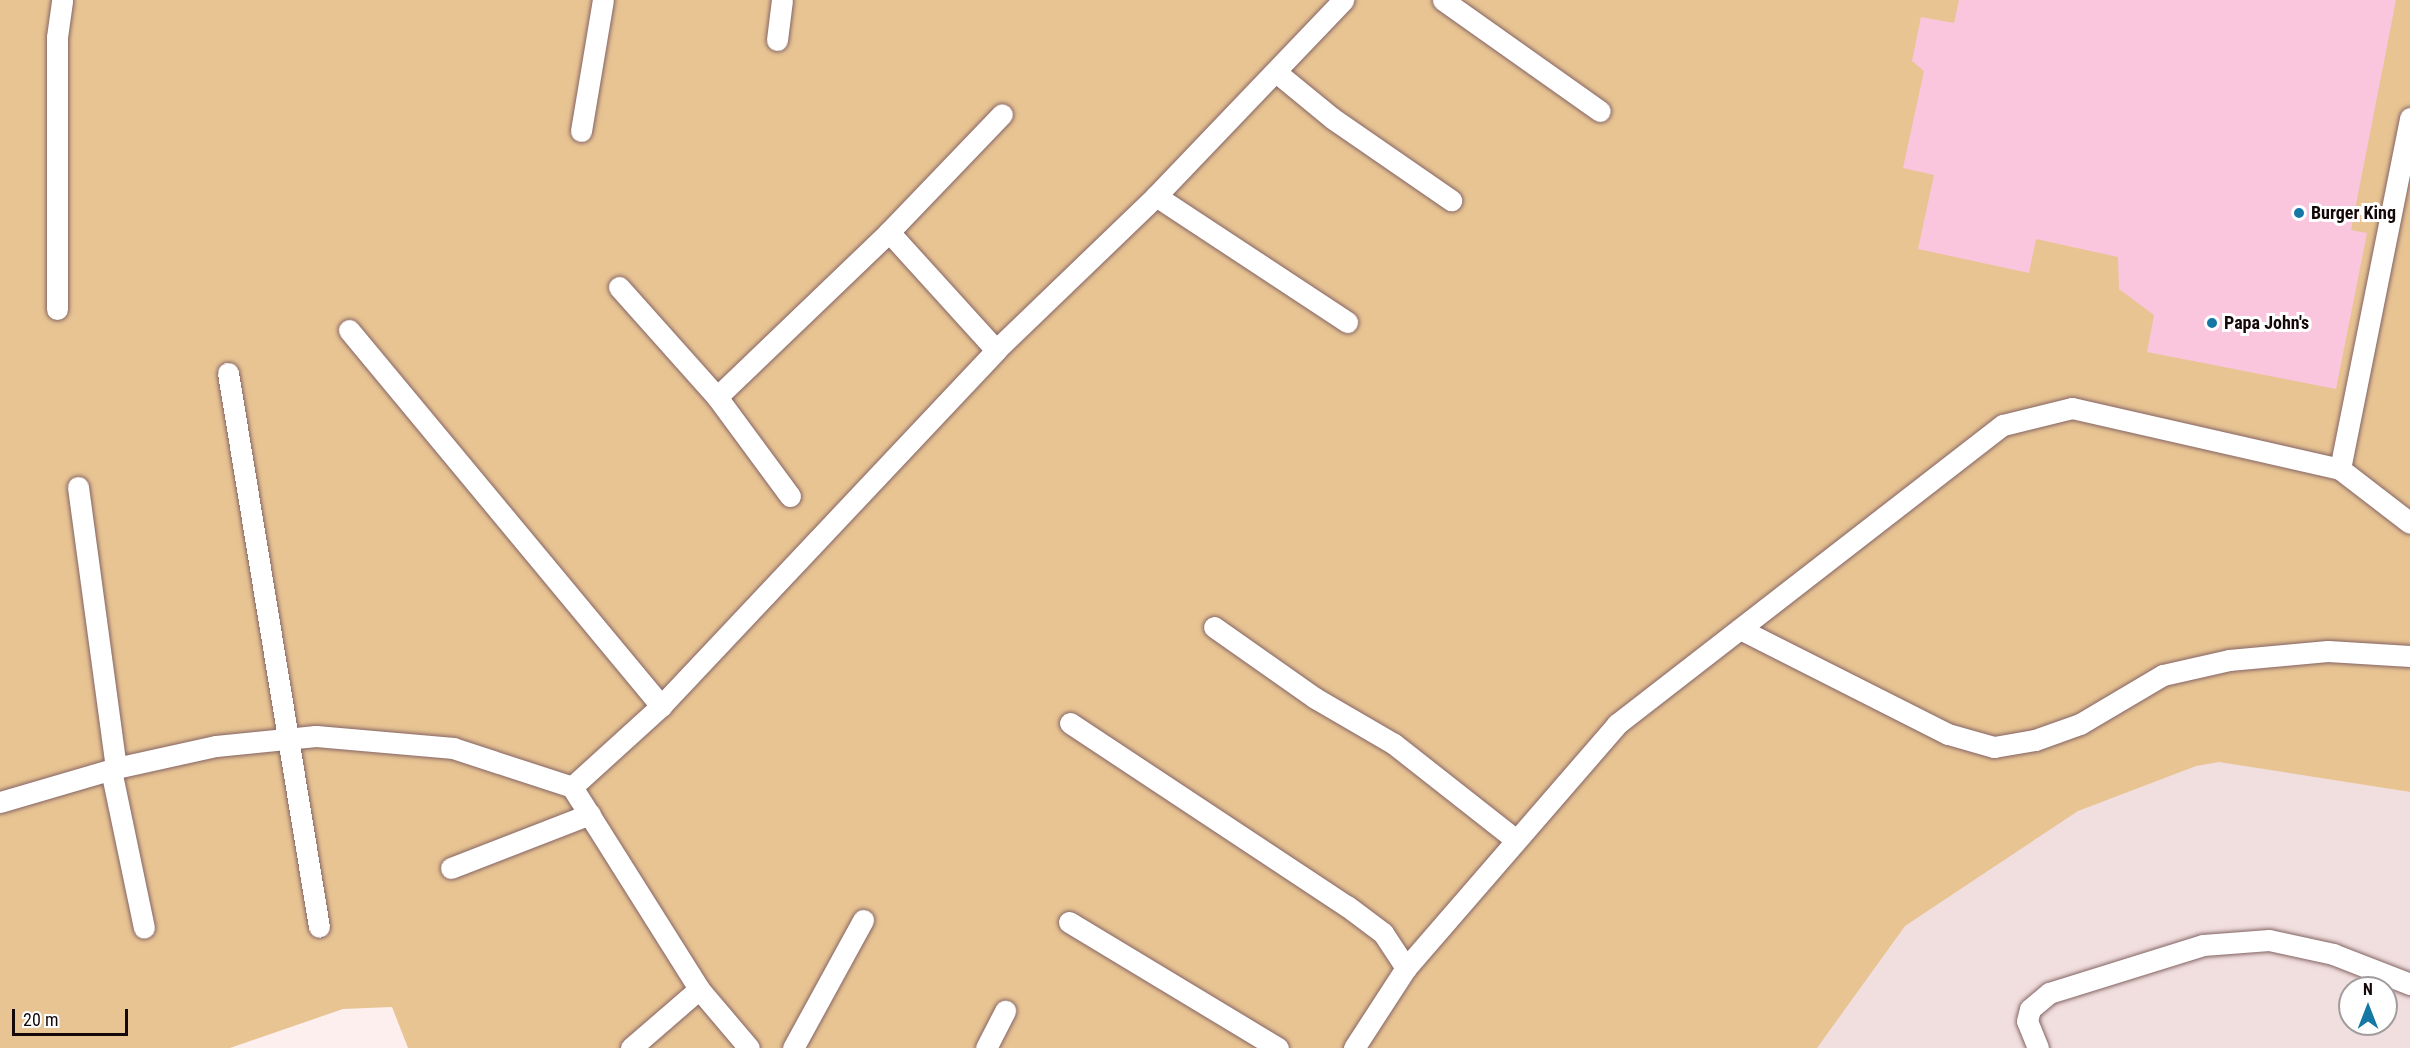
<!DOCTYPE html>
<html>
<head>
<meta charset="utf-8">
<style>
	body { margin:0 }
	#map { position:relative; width:2410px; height:1048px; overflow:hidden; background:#feefef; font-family:"Roboto Condensed",sans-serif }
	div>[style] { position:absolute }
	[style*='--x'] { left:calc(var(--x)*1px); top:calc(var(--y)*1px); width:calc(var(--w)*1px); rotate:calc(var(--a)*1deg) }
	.built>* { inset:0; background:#f1dede }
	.green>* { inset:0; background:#e8c493 }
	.building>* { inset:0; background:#fac6de }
	.roads { filter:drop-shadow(0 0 2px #846464) drop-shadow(0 0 2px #846464) }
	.service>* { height:21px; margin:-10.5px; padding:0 10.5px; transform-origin:10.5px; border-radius:10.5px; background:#fff }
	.dots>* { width:16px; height:16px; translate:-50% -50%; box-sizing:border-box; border:3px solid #fff; border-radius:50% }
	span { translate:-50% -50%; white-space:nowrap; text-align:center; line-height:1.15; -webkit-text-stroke:6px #fff; paint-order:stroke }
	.poi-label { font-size:18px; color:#140809; font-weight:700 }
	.left { translate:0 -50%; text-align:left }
	.north { position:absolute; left:2338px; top:976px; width:60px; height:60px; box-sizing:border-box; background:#fff; border:2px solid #a19c9d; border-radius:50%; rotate:0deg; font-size:16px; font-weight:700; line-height:24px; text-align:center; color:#140809 }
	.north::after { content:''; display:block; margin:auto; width:21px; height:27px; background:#1577a4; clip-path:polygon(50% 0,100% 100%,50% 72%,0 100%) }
	.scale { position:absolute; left:12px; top:1009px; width:116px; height:27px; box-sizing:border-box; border:3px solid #140809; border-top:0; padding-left:8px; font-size:18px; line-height:21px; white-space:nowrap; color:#140809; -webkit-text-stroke:4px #fff; paint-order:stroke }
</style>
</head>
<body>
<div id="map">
	<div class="built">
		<i style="clip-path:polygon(evenodd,2212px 760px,2410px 792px,2410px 1048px,1795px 1048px,1892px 915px,2046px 813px,2212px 760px,2350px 988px,2386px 988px,2386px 1024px,2350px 1024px,2350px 988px)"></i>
	</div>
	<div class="green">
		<i style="clip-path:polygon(0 0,2410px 0,2410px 792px,2219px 762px,2196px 766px,2078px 811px,1905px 926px,1817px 1048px,408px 1048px,392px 1007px,343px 1009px,230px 1048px,0 1048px)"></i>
	</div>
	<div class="building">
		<i style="clip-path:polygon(1959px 0,2396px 0,2351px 230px,2367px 233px,2336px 389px,2147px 352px,2154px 315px,2119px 289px,2118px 257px,2036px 239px,2029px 273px,1918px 249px,1934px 175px,1903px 168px,1924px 71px,1912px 61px,1921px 17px,1954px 23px)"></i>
	</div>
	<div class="roads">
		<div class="service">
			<i style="--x:1443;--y:0;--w:192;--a:35.3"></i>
			<i style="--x:777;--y:40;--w:40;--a:-82.9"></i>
			<i style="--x:1276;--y:72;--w:72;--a:39.4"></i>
			<i style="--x:1332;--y:118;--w:145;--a:34.6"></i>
			<i style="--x:581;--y:131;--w:133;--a:-80.5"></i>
			<i style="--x:1156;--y:196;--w:229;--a:33.4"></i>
			<i style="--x:889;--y:232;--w:159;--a:47.8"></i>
			<i style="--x:619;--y:287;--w:147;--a:48.3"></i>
			<i style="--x:717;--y:397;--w:123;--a:53.6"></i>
			<i style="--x:57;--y:309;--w:272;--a:-90"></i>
			<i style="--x:57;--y:37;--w:37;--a:-82"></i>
			<i style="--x:349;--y:330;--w:489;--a:50.3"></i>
			<i style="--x:228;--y:373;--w:561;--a:80.67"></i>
			<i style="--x:717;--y:397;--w:238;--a:-43.8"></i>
			<i style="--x:889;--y:232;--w:163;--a:-46.2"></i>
			<i style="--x:2340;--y:469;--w:358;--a:-78.7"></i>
			<i style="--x:78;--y:487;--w:284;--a:82.3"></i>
			<i style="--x:1214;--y:627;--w:123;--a:35.1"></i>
			<i style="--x:1315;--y:698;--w:91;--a:30.2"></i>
			<i style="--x:1394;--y:744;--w:155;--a:38.2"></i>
			<i style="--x:1740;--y:629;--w:233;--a:26.8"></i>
			<i style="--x:1948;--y:734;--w:48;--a:15.8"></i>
			<i style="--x:1994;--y:747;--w:42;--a:-9.7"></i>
			<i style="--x:2035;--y:740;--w:48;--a:-19.6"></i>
			<i style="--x:2080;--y:724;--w:96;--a:-30.6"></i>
			<i style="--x:2163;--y:675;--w:68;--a:-12.8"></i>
			<i style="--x:2229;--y:660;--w:99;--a:-5.2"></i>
			<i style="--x:2328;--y:651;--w:82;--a:3.5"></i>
			<i style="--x:1070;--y:723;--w:332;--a:33.5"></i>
			<i style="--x:1347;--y:906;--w:45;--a:36.9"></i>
			<i style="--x:1383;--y:933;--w:42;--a:56.7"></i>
			<i style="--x:111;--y:770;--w:161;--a:78.2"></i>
			<i style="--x:572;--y:787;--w:120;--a:-42.3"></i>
			<i style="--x:661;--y:706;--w:489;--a:-46.7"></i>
			<i style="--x:996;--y:350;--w:222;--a:-43.9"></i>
			<i style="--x:1156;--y:196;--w:271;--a:-46.3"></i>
			<i style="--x:0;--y:802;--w:121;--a:-16.3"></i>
			<i style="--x:116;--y:768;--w:102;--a:-12.4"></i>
			<i style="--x:216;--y:746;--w:100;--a:-5.7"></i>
			<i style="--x:316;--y:736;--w:138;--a:5"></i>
			<i style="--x:453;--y:748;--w:125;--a:18.1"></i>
			<i style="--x:572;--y:787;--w:239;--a:57.8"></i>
			<i style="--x:699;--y:989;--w:77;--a:49.7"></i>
			<i style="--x:451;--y:868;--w:149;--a:-21.2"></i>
			<i style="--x:1069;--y:922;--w:244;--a:31.1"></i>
			<i style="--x:631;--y:1048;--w:90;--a:-40.9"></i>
			<i style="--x:793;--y:1048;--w:146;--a:-61.3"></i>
			<i style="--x:986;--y:1048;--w:42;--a:-62.8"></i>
			<i style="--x:1354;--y:1048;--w:95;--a:-57"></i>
			<i style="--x:1406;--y:968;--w:323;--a:-49.1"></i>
			<i style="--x:1617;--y:724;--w:488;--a:-37.8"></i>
			<i style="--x:2003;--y:425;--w:71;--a:-13.8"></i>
			<i style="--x:2072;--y:408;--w:275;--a:12.8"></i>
			<i style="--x:2340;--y:469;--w:88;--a:37.6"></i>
			<i style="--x:2038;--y:1048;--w:29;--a:-112"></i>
			<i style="--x:2027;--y:1021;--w:12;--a:-76"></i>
			<i style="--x:2030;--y:1009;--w:25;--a:-40"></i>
			<i style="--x:2049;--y:993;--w:161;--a:-17.3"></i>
			<i style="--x:2203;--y:945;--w:66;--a:-4.3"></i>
			<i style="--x:2269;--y:940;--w:66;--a:12.3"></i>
			<i style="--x:2333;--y:954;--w:83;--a:21.3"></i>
		</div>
	</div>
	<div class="dots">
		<i style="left:2299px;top:213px;background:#1577a4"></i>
		<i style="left:2212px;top:323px;background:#1577a4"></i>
	</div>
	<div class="poi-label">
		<span class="left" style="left:2311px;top:213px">Burger King</span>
		<span class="left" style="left:2224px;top:323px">Papa John's</span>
	</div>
	<div class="north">N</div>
	<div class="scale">20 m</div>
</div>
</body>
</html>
